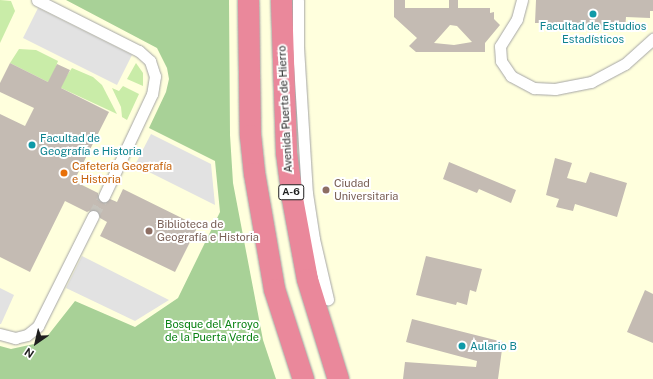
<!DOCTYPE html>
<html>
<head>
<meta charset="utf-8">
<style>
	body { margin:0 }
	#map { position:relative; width:653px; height:379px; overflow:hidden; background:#f0ece4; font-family:"Public Sans",sans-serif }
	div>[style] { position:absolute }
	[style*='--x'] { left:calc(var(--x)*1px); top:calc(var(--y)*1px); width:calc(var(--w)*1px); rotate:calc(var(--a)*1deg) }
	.education>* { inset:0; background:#ffd }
	.grass>* { inset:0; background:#c9eca8 }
	.forest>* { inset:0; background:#a8d197 }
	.parking>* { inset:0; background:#e2e2e2 }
	.building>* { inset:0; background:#c4bbb3 }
	.street-tunnel>* { height:11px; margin-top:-5.5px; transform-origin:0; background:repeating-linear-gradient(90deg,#c6c3bc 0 11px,transparent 0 16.5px) }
	.roads { filter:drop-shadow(0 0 1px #a5a5a5) drop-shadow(0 0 1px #a5a5a5) }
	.street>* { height:11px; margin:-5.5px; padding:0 5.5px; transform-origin:5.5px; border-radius:5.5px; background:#fff }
	.highway>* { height:21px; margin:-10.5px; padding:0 10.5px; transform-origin:10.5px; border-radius:10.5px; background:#ea889b }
	.dots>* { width:11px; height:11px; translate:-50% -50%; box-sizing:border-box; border:2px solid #fff; border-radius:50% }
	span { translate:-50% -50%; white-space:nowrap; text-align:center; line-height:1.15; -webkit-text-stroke:4px #fff; paint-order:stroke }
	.shield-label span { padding:1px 3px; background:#fff; border:1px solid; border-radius:3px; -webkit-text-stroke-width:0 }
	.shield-label { font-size:10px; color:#1e1e1e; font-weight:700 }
	.culture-label { font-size:11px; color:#0d838f }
	.left { translate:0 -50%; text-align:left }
	.street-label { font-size:11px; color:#1e1e1e }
	.food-label { font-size:11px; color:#c56008 }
	.education-label { font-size:11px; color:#785e54 }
	.park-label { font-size:11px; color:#078111 }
	.north { position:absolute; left:16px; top:323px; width:40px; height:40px; -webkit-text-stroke:3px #fff; paint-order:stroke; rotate:214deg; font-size:11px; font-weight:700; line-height:16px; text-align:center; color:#1e1e1e }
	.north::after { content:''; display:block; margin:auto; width:14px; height:18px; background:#1e1e1e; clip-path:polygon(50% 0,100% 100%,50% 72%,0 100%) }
</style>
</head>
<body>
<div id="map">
	<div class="education">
		<i style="clip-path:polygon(0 0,653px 0,653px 379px,0 379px)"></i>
	</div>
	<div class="grass">
		<i style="clip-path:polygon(0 0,11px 1px,15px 11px,0 43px)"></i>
		<i style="clip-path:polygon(19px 49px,36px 50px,58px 61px,50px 83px,10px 63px)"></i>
		<i style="clip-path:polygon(136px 63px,143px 73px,143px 86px,127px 79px)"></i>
		<i style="clip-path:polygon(72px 68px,93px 77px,102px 85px,117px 114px,59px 87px)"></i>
		<i style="clip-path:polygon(123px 86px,139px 94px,127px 120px,122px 117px,121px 107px,112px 88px,119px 91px)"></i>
	</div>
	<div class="forest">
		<i style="clip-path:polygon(66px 0,229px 0,230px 135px,233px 183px,263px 340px,276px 379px,0 379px,0 346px,11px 349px,34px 344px,49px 334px,75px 301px,135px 327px,178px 298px,220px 212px,215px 161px,149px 128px,166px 92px,169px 79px,167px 68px,157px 48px)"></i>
	</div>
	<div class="parking">
		<i style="clip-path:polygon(38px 8px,132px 55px,117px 85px,23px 38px)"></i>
		<i style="clip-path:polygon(151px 134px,211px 164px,215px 205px,135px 165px)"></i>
		<i style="clip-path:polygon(82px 256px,169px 300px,135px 321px,66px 288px)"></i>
		<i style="clip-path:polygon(0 288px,14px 295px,1px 324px,0 324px)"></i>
	</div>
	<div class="building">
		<i style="clip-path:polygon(evenodd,394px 0,405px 0,405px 8px,449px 8px,449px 0,458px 0,458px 8px,490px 8px,490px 13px,494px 12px,494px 19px,500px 25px,485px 43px,485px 52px,416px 52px,409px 46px,417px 38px,394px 17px,394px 0,450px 25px,457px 26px,472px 42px,454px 45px,434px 43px,450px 25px)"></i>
		<i style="clip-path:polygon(536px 0,653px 0,653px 11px,650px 11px,650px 18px,626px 17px,625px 29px,563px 29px,563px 23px,535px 23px)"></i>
		<i style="clip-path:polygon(10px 63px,48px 82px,57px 64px,70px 70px,61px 88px,109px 112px,74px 181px,98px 193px,98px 200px,101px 202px,110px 199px,117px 202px,123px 189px,198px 226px,175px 272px,100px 236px,107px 222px,100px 218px,99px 212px,93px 209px,87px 212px,65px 201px,30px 272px,0 257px,0 114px,25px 126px,34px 108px,0 92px,0 83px)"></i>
		<i style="clip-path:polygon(555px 158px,572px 163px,567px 178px,586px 183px,590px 172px,627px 183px,617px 217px,575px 204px,573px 211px,556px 207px,559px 199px,546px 195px)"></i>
		<i style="clip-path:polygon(449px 162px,516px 190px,511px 203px,479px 189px,477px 193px,443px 179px)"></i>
		<i style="clip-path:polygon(426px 256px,482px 269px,476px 292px,470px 290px,467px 305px,457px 302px,456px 305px,416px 295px)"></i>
		<i style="clip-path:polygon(645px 290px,653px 294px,653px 343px,627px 332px)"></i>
		<i style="clip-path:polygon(412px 319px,503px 342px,498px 379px,403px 379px,405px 362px,476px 367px,477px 361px,406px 342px)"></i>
	</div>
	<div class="street-tunnel">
		<i style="--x:93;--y:216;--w:23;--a:-61"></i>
	</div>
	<div class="roads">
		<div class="street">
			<i style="--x:37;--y:0;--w:114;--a:26.6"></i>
			<i style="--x:139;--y:51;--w:15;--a:42"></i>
			<i style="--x:150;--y:61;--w:16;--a:72"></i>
			<i style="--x:155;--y:76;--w:18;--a:99"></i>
			<i style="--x:152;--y:94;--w:113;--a:115.2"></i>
			<i style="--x:298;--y:0;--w:47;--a:90"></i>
			<i style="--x:298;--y:47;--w:146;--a:86.5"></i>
			<i style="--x:307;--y:193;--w:47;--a:81.3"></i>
			<i style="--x:314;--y:239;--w:62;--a:76.9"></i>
			<i style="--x:522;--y:0;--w:20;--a:105"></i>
			<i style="--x:517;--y:19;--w:32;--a:122"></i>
			<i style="--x:500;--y:46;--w:15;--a:86"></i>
			<i style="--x:501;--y:61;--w:18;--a:56"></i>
			<i style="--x:511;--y:76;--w:26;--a:28"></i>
			<i style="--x:534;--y:88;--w:21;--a:3"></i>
			<i style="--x:555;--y:89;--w:37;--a:-11"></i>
			<i style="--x:591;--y:82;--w:38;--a:-28"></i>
			<i style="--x:625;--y:64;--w:38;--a:-42"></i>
			<i style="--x:0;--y:334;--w:16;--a:15"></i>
			<i style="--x:15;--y:338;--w:12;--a:-14"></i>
			<i style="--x:27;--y:335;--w:14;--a:-39"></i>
			<i style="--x:38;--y:326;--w:123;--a:-63.4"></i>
		</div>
		<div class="highway">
			<i style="--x:248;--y:0;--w:135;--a:89.2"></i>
			<i style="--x:250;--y:135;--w:38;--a:84"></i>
			<i style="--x:254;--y:173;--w:118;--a:80.2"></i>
			<i style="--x:274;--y:289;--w:95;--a:72.1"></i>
			<i style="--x:281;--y:0;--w:152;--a:88.1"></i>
			<i style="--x:286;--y:152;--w:46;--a:82.6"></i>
			<i style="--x:292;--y:198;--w:82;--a:79.5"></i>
			<i style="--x:307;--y:279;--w:105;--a:72.8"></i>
		</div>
	</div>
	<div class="dots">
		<i style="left:593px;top:14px;background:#0f9aa8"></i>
		<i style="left:32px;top:145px;background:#0f9aa8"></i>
		<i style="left:64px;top:173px;background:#e8710a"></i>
		<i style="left:326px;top:190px;background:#8d6e63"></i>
		<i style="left:149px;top:231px;background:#8d6e63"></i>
		<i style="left:462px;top:346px;background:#0f9aa8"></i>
	</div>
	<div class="shield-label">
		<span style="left:291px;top:192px">A-6</span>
	</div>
	<div class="culture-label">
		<span style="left:593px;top:33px">Facultad de Estudios<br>Estadísticos</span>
		<span class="left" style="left:40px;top:145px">Facultad de<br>Geografía e Historia</span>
		<span class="left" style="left:470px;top:346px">Aulario B</span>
	</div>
	<div class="street-label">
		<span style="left:285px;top:109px;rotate:-93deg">Avenida Puerta de Hierro</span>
	</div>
	<div class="food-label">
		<span class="left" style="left:72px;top:173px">Cafetería Geografía<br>e Historia</span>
	</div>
	<div class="education-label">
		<span class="left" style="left:334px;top:190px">Ciudad<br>Universitaria</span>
		<span class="left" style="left:157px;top:231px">Biblioteca de<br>Geografía e Historia</span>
	</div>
	<div class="park-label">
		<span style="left:212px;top:331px">Bosque del Arroyo<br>de la Puerta Verde</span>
	</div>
	<div class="north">N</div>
</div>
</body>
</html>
